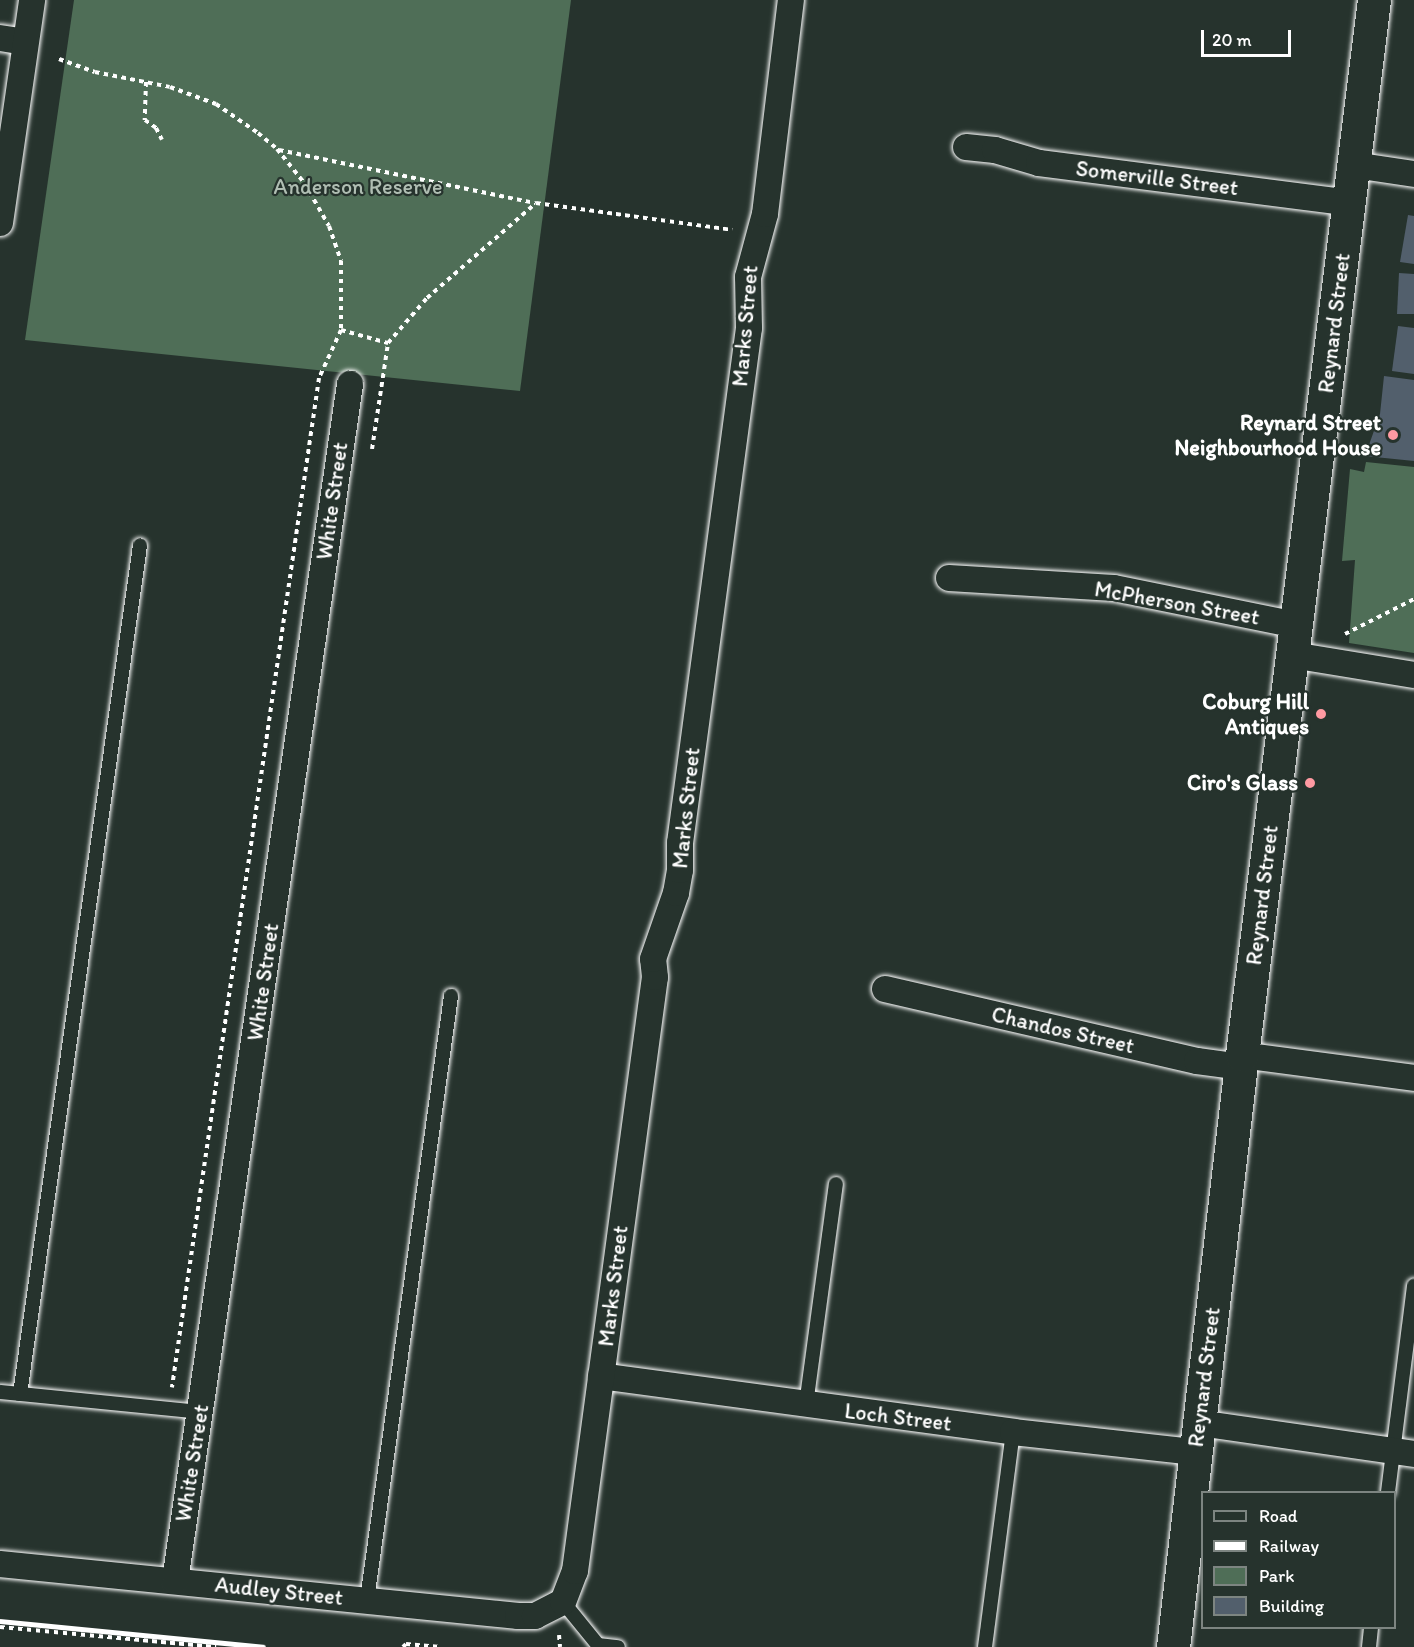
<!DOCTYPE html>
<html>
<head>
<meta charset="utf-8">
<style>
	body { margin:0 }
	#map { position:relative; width:1414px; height:1647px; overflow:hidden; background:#26332d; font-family:Itim,sans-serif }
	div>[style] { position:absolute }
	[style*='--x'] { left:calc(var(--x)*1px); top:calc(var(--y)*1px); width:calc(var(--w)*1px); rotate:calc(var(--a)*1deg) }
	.green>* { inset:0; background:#4f6e57 }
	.building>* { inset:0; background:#525f6c }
	.path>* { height:4px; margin-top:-2px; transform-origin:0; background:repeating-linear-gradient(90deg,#fff 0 4.5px,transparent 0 9px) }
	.roads { filter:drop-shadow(0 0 2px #fff) drop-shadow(0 0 2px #fff) }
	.lane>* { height:14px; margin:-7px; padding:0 7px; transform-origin:7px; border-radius:7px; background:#26332d }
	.street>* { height:26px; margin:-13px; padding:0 13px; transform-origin:13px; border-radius:13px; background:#26332d }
	.secondary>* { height:33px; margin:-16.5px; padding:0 16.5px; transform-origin:16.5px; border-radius:16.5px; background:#26332d }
	.rail>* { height:4.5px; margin:-2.25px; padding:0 2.25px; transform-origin:2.25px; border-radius:2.25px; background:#fff }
	.dots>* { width:16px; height:16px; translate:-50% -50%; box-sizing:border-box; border:3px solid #26332d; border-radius:50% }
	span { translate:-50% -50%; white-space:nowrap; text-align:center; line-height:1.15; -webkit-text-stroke:4.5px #26332d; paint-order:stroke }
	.street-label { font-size:22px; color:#fff }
	.park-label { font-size:22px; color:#b0beb3 }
	.poi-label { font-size:22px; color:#fff; font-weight:700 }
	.right { translate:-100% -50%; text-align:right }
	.legend { position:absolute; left:1201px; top:1491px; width:195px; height:138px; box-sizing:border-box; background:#26332d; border:2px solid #7d8581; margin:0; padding:8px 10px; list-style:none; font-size:18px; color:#fff }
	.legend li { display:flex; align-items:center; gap:12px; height:30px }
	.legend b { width:30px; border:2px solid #7d8581 }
	.scale { position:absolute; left:1201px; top:30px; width:90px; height:27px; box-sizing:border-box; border:3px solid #fff; border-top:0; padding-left:8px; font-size:18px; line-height:21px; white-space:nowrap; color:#fff; -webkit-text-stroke:4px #26332d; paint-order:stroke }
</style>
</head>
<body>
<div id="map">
	<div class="green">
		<i style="clip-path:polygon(74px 0,571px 0,520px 391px,25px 340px)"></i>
		<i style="clip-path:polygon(1366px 462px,1414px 467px,1414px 653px,1349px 643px,1355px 560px,1342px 561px,1350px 469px,1364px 472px)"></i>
	</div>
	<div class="building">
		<i style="clip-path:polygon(1408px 215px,1414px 216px,1414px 264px,1400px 262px)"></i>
		<i style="clip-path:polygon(1399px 273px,1414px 274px,1414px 314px,1397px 314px)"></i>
		<i style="clip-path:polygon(1398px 326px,1414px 328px,1414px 374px,1392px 371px)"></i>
		<i style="clip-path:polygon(1384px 376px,1414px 380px,1414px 461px,1365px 456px,1380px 414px)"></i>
	</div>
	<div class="path">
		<i style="--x:59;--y:59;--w:38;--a:20"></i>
		<i style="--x:95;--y:72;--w:76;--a:11.3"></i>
		<i style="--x:170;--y:87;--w:49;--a:20.3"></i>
		<i style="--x:216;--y:104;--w:51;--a:34.6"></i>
		<i style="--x:258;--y:133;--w:25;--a:40"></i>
		<i style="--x:277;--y:149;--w:45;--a:51.3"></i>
		<i style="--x:305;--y:184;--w:48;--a:60.3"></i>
		<i style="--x:329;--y:226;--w:37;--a:71"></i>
		<i style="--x:341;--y:261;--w:69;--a:90"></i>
		<i style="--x:341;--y:330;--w:53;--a:114.6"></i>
		<i style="--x:319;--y:378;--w:1020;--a:98.29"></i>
		<i style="--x:146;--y:82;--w:38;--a:92"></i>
		<i style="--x:145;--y:120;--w:14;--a:36"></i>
		<i style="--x:156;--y:128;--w:13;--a:63"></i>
		<i style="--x:279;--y:150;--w:262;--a:11.7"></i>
		<i style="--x:536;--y:203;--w:198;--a:7.8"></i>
		<i style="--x:341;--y:330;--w:49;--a:15.5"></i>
		<i style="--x:388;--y:343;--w:60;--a:-49.1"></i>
		<i style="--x:427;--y:298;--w:145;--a:-41.1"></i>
		<i style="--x:372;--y:449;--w:107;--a:-81.4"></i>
		<i style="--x:1345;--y:634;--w:77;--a:-26.9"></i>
		<i style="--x:0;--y:1627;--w:217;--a:5.3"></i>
		<i style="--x:559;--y:1635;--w:12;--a:85"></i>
		<i style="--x:403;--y:1647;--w:4;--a:-45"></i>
		<i style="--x:406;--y:1644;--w:32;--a:5"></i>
	</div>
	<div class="roads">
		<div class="lane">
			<i style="--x:0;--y:1392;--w:201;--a:5.7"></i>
			<i style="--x:20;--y:1394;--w:857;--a:-81.95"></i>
			<i style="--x:806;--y:1405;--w:223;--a:-82.3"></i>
			<i style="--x:1388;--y:1492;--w:208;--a:-82.8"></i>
			<i style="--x:367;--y:1600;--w:610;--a:-82.08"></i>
			<i style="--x:563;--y:1602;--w:55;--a:50.9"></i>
			<i style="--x:598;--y:1645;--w:20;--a:6"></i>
			<i style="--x:985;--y:1647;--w:217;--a:-82.6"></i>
			<i style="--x:1369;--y:1647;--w:19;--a:-84"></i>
		</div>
		<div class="street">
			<i style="--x:0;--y:38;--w:25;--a:9"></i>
			<i style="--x:966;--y:147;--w:29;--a:6"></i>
			<i style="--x:995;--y:150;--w:46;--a:16.5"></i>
			<i style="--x:1039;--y:163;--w:314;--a:7.3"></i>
			<i style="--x:1354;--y:165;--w:61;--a:8.5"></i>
			<i style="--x:0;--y:223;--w:225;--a:-81.8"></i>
			<i style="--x:949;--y:578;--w:165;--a:3.5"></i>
			<i style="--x:1114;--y:588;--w:186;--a:11.5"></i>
			<i style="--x:1292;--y:655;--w:124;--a:9.3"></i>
			<i style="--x:885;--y:989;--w:320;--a:13"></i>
			<i style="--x:1197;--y:1061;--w:44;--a:7.8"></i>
			<i style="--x:1242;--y:1055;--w:174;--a:7.6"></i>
			<i style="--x:601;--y:1376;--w:416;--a:7.7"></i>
			<i style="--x:1013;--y:1432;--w:183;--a:6.3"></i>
			<i style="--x:1199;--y:1423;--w:217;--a:8.2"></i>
			<i style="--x:0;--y:1564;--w:521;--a:5.73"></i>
			<i style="--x:518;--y:1616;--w:17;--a:0"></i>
			<i style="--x:535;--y:1616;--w:31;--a:-27"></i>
			<i style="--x:563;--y:1602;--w:33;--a:-69"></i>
			<i style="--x:575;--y:1571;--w:599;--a:-82.33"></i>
			<i style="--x:655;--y:977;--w:18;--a:-96"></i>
			<i style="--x:653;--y:959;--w:70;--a:-70.8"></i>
			<i style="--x:676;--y:893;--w:23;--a:-80"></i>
			<i style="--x:680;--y:870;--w:27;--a:-90"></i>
			<i style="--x:680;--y:843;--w:520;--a:-82.37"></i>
			<i style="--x:749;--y:328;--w:51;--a:-91.1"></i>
			<i style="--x:748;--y:277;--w:65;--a:-74.9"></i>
			<i style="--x:765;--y:214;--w:216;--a:-83.1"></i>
			<i style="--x:175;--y:1581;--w:1210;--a:-81.68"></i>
		</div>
		<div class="secondary">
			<i style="--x:1173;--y:1647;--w:596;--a:-83.35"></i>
			<i style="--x:1242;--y:1055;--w:1063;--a:-82.87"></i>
		</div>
	</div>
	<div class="rail">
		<i style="--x:0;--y:1621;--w:264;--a:5.6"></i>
	</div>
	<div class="dots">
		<i style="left:1393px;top:435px;background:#ff9aa2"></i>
		<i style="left:1321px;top:714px;background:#ff9aa2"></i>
		<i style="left:1310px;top:783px;background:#ff9aa2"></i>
	</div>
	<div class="street-label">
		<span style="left:1157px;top:178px;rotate:7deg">Somerville Street</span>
		<span style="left:1334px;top:323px;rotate:-83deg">Reynard Street</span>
		<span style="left:745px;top:326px;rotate:-85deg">Marks Street</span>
		<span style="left:332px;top:501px;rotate:-82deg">White Street</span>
		<span style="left:1177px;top:603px;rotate:10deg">McPherson Street</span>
		<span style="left:686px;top:808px;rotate:-84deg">Marks Street</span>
		<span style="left:1262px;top:895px;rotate:-83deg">Reynard Street</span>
		<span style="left:263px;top:982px;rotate:-82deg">White Street</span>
		<span style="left:1063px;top:1030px;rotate:13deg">Chandos Street</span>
		<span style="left:613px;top:1286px;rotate:-83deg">Marks Street</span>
		<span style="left:1204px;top:1377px;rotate:-83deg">Reynard Street</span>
		<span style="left:898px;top:1417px;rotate:7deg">Loch Street</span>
		<span style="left:192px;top:1463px;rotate:-81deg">White Street</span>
		<span style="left:279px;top:1591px;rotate:6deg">Audley Street</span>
	</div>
	<div class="park-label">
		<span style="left:358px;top:187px">Anderson Reserve</span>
	</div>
	<div class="poi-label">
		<span class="right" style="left:1381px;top:435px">Reynard Street<br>Neighbourhood House</span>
		<span class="right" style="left:1309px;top:714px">Coburg Hill<br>Antiques</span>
		<span class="right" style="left:1298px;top:783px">Ciro's Glass</span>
	</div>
	<ul class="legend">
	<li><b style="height:8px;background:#26332d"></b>Road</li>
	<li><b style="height:8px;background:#fff"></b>Railway</li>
	<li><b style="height:16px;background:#4f6e57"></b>Park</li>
	<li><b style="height:16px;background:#525f6c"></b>Building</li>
	</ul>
	<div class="scale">20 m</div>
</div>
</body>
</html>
